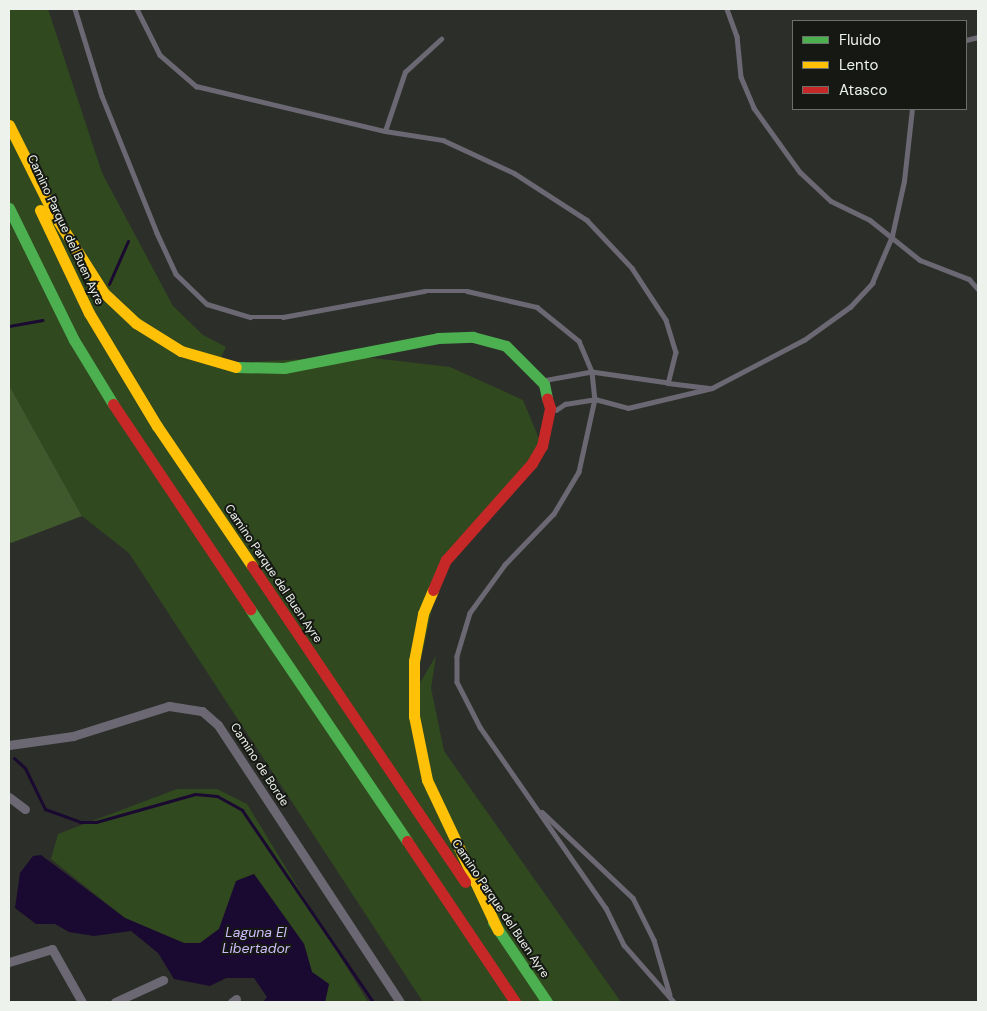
<!DOCTYPE html>
<html>
<head>
<meta charset="utf-8">
<style>
	body { margin:0 }
	#map { position:relative; width:987px; height:1011px; overflow:hidden; background:#2c2f29; font-family:"DM Sans",sans-serif }
	div>[style] { position:absolute }
	[style*='--x'] { left:calc(var(--x)*1px); top:calc(var(--y)*1px); width:calc(var(--w)*1px); rotate:calc(var(--a)*1deg) }
	.green>* { inset:0; background:#31491f }
	.forest>* { inset:0; background:#40592c }
	.water>* { inset:0; background:#1a0930 }
	.stream>* { height:3px; margin:-1.5px; padding:0 1.5px; transform-origin:1.5px; border-radius:1.5px; background:#1a0930 }
	.lane>* { height:4.5px; margin:-2.25px; padding:0 2.25px; transform-origin:2.25px; border-radius:2.25px; background:#6b6873 }
	.street>* { height:9px; margin:-4.5px; padding:0 4.5px; transform-origin:4.5px; border-radius:4.5px; background:#6b6873 }
	.fast>* { height:11px; margin:-5.5px; padding:0 5.5px; transform-origin:5.5px; border-radius:5.5px; background:#4caf50 }
	.slow>* { height:11px; margin:-5.5px; padding:0 5.5px; transform-origin:5.5px; border-radius:5.5px; background:#ffc107 }
	.jam>* { height:11px; margin:-5.5px; padding:0 5.5px; transform-origin:5.5px; border-radius:5.5px; background:#c62828 }
	span { translate:-50% -50%; white-space:nowrap; text-align:center; line-height:1.15; -webkit-text-stroke:4px #151813; paint-order:stroke }
	.street-label { font-size:12px; color:#eef2ec }
	.water-label { font-size:14px; color:#cebbfb; font-style:italic }
	.frame { position:absolute; inset:0; border:10px solid #eef2ec; pointer-events:none }
	.legend { position:absolute; left:792px; top:20px; width:175px; height:90px; box-sizing:border-box; background:#151813; border:1px solid #6c6f6a; margin:0; padding:6px 9px; list-style:none; font-size:15px; color:#eef2ec }
	.legend li { display:flex; align-items:center; gap:10px; height:25px }
	.legend b { width:25px; border:1px solid #6c6f6a }
</style>
</head>
<body>
<div id="map">
	<div class="green">
		<i style="clip-path:polygon(9px 9px,48px 9px,102px 173px,173px 306px,203px 335px,226px 347px,218px 364px,356px 356px,450px 367px,523px 400px,542px 446px,440px 571px,414px 693px,436px 656px,431px 688px,444px 751px,621px 1002px,423px 1002px,129px 553px,82px 516px,9px 385px)"></i>
		<i style="clip-path:polygon(177px 789px,217px 789px,247px 804px,368px 1002px,325px 1002px,329px 984px,312px 972px,304px 944px,254px 874px,236px 881px,219px 929px,200px 943px,184px 943px,125px 918px,51px 859px,58px 834px)"></i>
	</div>
	<div class="forest">
		<i style="clip-path:polygon(9px 385px,82px 516px,11px 543px,9px 541px)"></i>
	</div>
	<div class="water">
		<i style="clip-path:polygon(41px 855px,125px 918px,184px 943px,200px 943px,219px 929px,236px 881px,254px 874px,304px 944px,312px 972px,329px 984px,325px 1002px,263px 1002px,267px 997px,254px 978px,226px 978px,210px 986px,174px 979px,158px 953px,131px 931px,94px 936px,69px 932px,55px 924px,36px 924px,15px 908px,20px 873px,33px 856px)"></i>
	</div>
	<div class="stream">
		<i style="--x:109;--y:284;--w:47;--a:-66.2"></i>
		<i style="--x:9;--y:326;--w:34;--a:-10"></i>
		<i style="--x:14;--y:758;--w:15;--a:42"></i>
		<i style="--x:25;--y:768;--w:46;--a:64"></i>
		<i style="--x:45;--y:809;--w:37;--a:20"></i>
		<i style="--x:80;--y:822;--w:16;--a:0"></i>
		<i style="--x:96;--y:822;--w:103;--a:-15.8"></i>
		<i style="--x:195;--y:794;--w:22;--a:5"></i>
		<i style="--x:217;--y:796;--w:29;--a:29"></i>
		<i style="--x:242;--y:810;--w:232;--a:55.7"></i>
	</div>
	<div class="lane">
		<i style="--x:75;--y:9;--w:91;--a:72.8"></i>
		<i style="--x:102;--y:96;--w:148;--a:68.1"></i>
		<i style="--x:157;--y:233;--w:45;--a:65.1"></i>
		<i style="--x:176;--y:274;--w:43;--a:44.1"></i>
		<i style="--x:207;--y:304;--w:45;--a:16.8"></i>
		<i style="--x:250;--y:317;--w:33;--a:0"></i>
		<i style="--x:283;--y:317;--w:144;--a:-10.4"></i>
		<i style="--x:425;--y:291;--w:42;--a:0"></i>
		<i style="--x:467;--y:291;--w:72;--a:12.9"></i>
		<i style="--x:537;--y:307;--w:54;--a:39"></i>
		<i style="--x:579;--y:341;--w:34;--a:67"></i>
		<i style="--x:592;--y:372;--w:27;--a:84"></i>
		<i style="--x:595;--y:399;--w:75;--a:102.4"></i>
		<i style="--x:579;--y:472;--w:49;--a:120.8"></i>
		<i style="--x:554;--y:514;--w:71;--a:133.9"></i>
		<i style="--x:505;--y:565;--w:59;--a:126.1"></i>
		<i style="--x:470;--y:613;--w:45;--a:106.8"></i>
		<i style="--x:457;--y:656;--w:26;--a:90"></i>
		<i style="--x:457;--y:682;--w:51;--a:62.9"></i>
		<i style="--x:480;--y:727;--w:221;--a:55.2"></i>
		<i style="--x:606;--y:908;--w:41;--a:64.1"></i>
		<i style="--x:624;--y:945;--w:76;--a:48.7"></i>
		<i style="--x:137;--y:9;--w:51;--a:63.4"></i>
		<i style="--x:160;--y:55;--w:48;--a:40.7"></i>
		<i style="--x:196;--y:86;--w:194;--a:13.4"></i>
		<i style="--x:385;--y:131;--w:59;--a:8.8"></i>
		<i style="--x:443;--y:140;--w:78;--a:24.9"></i>
		<i style="--x:514;--y:173;--w:87;--a:32.8"></i>
		<i style="--x:587;--y:220;--w:66;--a:46.8"></i>
		<i style="--x:632;--y:268;--w:62;--a:56.8"></i>
		<i style="--x:666;--y:320;--w:34;--a:73"></i>
		<i style="--x:676;--y:352;--w:32;--a:104"></i>
		<i style="--x:668;--y:383;--w:77;--a:-171.8"></i>
		<i style="--x:592;--y:372;--w:45;--a:169.7"></i>
		<i style="--x:727;--y:9;--w:29;--a:70"></i>
		<i style="--x:737;--y:36;--w:41;--a:84.4"></i>
		<i style="--x:741;--y:77;--w:34;--a:67"></i>
		<i style="--x:754;--y:108;--w:79;--a:54.3"></i>
		<i style="--x:800;--y:172;--w:42;--a:43.1"></i>
		<i style="--x:831;--y:201;--w:43;--a:26"></i>
		<i style="--x:870;--y:220;--w:64;--a:38.7"></i>
		<i style="--x:920;--y:260;--w:53;--a:21.2"></i>
		<i style="--x:969;--y:279;--w:13;--a:48"></i>
		<i style="--x:966;--y:40;--w:12;--a:-14"></i>
		<i style="--x:385;--y:131;--w:62;--a:-71.3"></i>
		<i style="--x:405;--y:72;--w:49;--a:-42.5"></i>
		<i style="--x:668;--y:383;--w:41;--a:7"></i>
		<i style="--x:556;--y:410;--w:11;--a:-34"></i>
		<i style="--x:565;--y:404;--w:30;--a:-9"></i>
		<i style="--x:595;--y:399;--w:34;--a:15"></i>
		<i style="--x:628;--y:408;--w:86;--a:-13.4"></i>
		<i style="--x:712;--y:388;--w:104;--a:-27.6"></i>
		<i style="--x:804;--y:340;--w:57;--a:-35.7"></i>
		<i style="--x:850;--y:307;--w:33;--a:-47"></i>
		<i style="--x:872;--y:283;--w:51;--a:-66.9"></i>
		<i style="--x:892;--y:236;--w:56;--a:-77.7"></i>
		<i style="--x:904;--y:181;--w:72;--a:-83.7"></i>
		<i style="--x:542;--y:812;--w:125;--a:43.4"></i>
		<i style="--x:633;--y:898;--w:47;--a:63.4"></i>
		<i style="--x:654;--y:940;--w:57;--a:73.8"></i>
	</div>
	<div class="street">
		<i style="--x:9;--y:745;--w:65;--a:-8"></i>
		<i style="--x:73;--y:736;--w:101;--a:-17.4"></i>
		<i style="--x:169;--y:706;--w:33;--a:9"></i>
		<i style="--x:202;--y:711;--w:21;--a:41"></i>
		<i style="--x:218;--y:725;--w:331;--a:56.7"></i>
		<i style="--x:9;--y:797;--w:20;--a:37"></i>
		<i style="--x:9;--y:962;--w:45;--a:-16.8"></i>
		<i style="--x:52;--y:949;--w:61;--a:60.5"></i>
		<i style="--x:115;--y:1002;--w:53;--a:-24.6"></i>
		<i style="--x:232;--y:1002;--w:5;--a:-37"></i>
	</div>
	<div class="fast">
		<i style="--x:9;--y:208;--w:147;--a:63.8"></i>
		<i style="--x:74;--y:340;--w:75;--a:58.6"></i>
		<i style="--x:236;--y:367;--w:48;--a:1.2"></i>
		<i style="--x:284;--y:368;--w:157;--a:-11"></i>
		<i style="--x:438;--y:338;--w:35;--a:-2"></i>
		<i style="--x:473;--y:337;--w:34;--a:15"></i>
		<i style="--x:506;--y:346;--w:54;--a:45"></i>
		<i style="--x:544;--y:384;--w:14;--a:78"></i>
		<i style="--x:250;--y:609;--w:280;--a:55.9"></i>
		<i style="--x:493;--y:922;--w:97;--a:56"></i>
	</div>
	<div class="slow">
		<i style="--x:9;--y:125;--w:98;--a:63.4"></i>
		<i style="--x:53;--y:213;--w:95;--a:57.5"></i>
		<i style="--x:104;--y:293;--w:44;--a:43.2"></i>
		<i style="--x:136;--y:323;--w:53;--a:31.9"></i>
		<i style="--x:181;--y:351;--w:57;--a:16.2"></i>
		<i style="--x:40;--y:210;--w:114;--a:64.6"></i>
		<i style="--x:89;--y:313;--w:132;--a:59"></i>
		<i style="--x:157;--y:426;--w:169;--a:55.8"></i>
		<i style="--x:433;--y:590;--w:26;--a:113"></i>
		<i style="--x:423;--y:614;--w:48;--a:100.8"></i>
		<i style="--x:414;--y:661;--w:55;--a:90"></i>
		<i style="--x:414;--y:716;--w:65;--a:78.5"></i>
		<i style="--x:427;--y:780;--w:166;--a:64.7"></i>
	</div>
	<div class="jam">
		<i style="--x:113;--y:404;--w:247;--a:56.2"></i>
		<i style="--x:252;--y:566;--w:381;--a:56"></i>
		<i style="--x:433;--y:590;--w:33;--a:-67"></i>
		<i style="--x:446;--y:560;--w:130;--a:-48.4"></i>
		<i style="--x:532;--y:463;--w:20;--a:-60"></i>
		<i style="--x:542;--y:446;--w:39;--a:-78"></i>
		<i style="--x:550;--y:408;--w:10;--a:-107"></i>
		<i style="--x:407;--y:841;--w:194;--a:56.1"></i>
	</div>
	<div class="street-label">
		<span style="left:65px;top:230px;rotate:65deg">Camino Parque del Buen Ayre</span>
		<span style="left:273px;top:574px;rotate:56deg">Camino Parque del Buen Ayre</span>
		<span style="left:259px;top:765px;rotate:57deg">Camino de Borde</span>
		<span style="left:500px;top:909px;rotate:56deg">Camino Parque del Buen Ayre</span>
	</div>
	<div class="water-label">
		<span style="left:256px;top:940px">Laguna El<br>Libertador</span>
	</div>
	<div class="frame"></div>
	<ul class="legend">
	<li><b style="height:6px;background:#4caf50"></b>Fluido</li>
	<li><b style="height:6px;background:#ffc107"></b>Lento</li>
	<li><b style="height:6px;background:#c62828"></b>Atasco</li>
	</ul>
</div>
</body>
</html>
